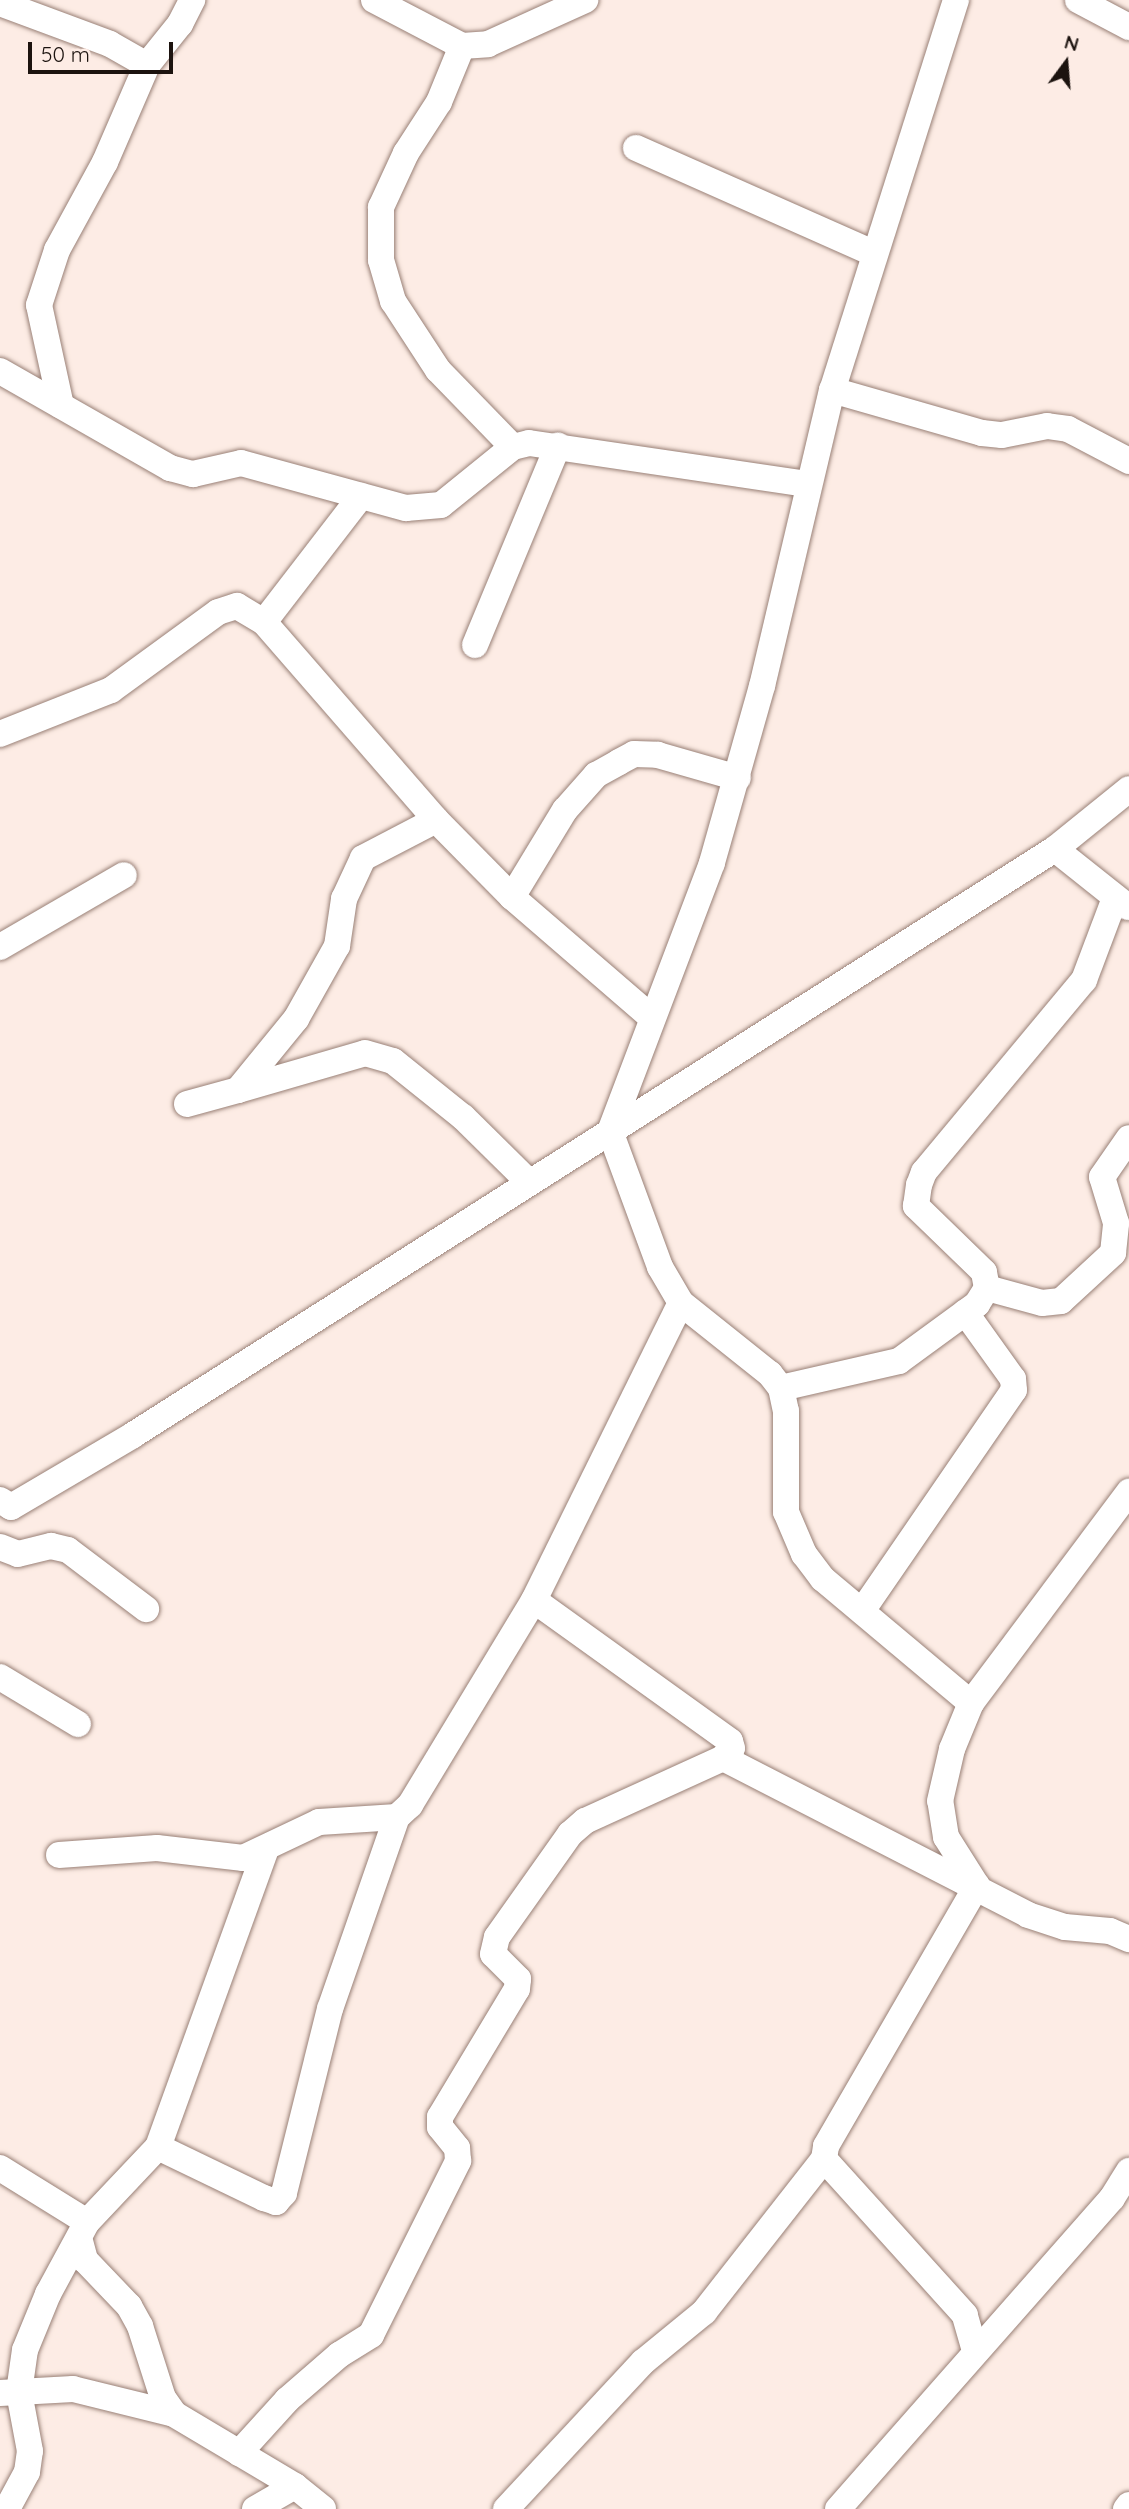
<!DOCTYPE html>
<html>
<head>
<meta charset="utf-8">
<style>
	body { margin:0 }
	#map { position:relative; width:1129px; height:2509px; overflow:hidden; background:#fdece5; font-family:Quicksand,sans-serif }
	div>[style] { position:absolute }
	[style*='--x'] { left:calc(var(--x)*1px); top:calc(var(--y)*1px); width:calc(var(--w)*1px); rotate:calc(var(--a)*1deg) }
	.roads { filter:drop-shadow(0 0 2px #998076) drop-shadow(0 0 2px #998076) }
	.minor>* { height:26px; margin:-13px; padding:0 13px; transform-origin:13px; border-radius:13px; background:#fff }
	span { translate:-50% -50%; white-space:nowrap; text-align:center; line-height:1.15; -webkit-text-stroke:5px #fdece5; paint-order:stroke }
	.north { position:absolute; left:1031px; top:28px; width:70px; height:70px; -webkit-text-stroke:5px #fdece5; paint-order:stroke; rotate:16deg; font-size:19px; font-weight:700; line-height:28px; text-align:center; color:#1c130f }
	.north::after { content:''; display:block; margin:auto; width:24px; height:32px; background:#1c130f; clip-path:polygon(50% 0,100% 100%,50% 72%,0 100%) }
	.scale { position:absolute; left:28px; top:42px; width:145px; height:32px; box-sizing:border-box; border:4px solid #1c130f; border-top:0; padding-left:9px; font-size:21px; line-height:24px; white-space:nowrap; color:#1c130f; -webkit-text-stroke:5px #fdece5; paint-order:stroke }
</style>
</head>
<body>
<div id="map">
	<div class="roads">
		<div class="minor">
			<i style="--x:374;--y:0;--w:99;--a:27.6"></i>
			<i style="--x:462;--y:46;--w:26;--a:-4"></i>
			<i style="--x:488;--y:44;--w:107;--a:-24.4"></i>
			<i style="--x:956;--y:0;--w:409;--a:107.6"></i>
			<i style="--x:832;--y:390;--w:304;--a:103.3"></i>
			<i style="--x:762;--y:686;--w:184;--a:105.8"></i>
			<i style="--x:712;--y:863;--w:287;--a:110.8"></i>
			<i style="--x:610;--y:1131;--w:145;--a:69.8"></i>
			<i style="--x:660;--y:1267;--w:42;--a:59.7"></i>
			<i style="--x:681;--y:1303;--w:114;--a:38.6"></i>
			<i style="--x:770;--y:1374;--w:18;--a:52"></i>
			<i style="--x:781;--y:1388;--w:24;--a:78"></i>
			<i style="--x:786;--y:1411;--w:101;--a:90"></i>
			<i style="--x:786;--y:1512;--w:46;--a:66.8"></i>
			<i style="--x:804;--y:1554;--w:31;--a:53"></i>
			<i style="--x:823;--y:1579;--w:193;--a:40"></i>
			<i style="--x:1078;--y:0;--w:58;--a:27.9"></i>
			<i style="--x:0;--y:3;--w:117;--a:20.4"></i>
			<i style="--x:110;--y:44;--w:43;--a:29.6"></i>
			<i style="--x:147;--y:65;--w:106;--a:113.4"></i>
			<i style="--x:105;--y:162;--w:100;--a:118.6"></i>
			<i style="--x:57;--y:250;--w:58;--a:108.1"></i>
			<i style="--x:39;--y:305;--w:103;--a:77.7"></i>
			<i style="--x:462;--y:46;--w:61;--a:112.3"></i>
			<i style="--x:439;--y:102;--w:61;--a:122.9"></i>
			<i style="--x:406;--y:153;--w:60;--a:114.8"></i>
			<i style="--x:381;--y:207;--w:53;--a:90"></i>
			<i style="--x:381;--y:260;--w:43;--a:73.7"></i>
			<i style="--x:393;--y:301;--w:82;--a:56.9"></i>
			<i style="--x:438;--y:370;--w:107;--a:45.8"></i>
			<i style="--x:147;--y:65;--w:53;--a:-51.2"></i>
			<i style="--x:180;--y:24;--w:27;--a:-63"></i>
			<i style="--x:636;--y:148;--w:261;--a:23.9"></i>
			<i style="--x:0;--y:371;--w:196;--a:29.7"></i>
			<i style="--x:170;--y:468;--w:24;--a:15"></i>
			<i style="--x:193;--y:474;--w:49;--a:-12.9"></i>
			<i style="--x:241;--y:463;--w:171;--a:15.3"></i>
			<i style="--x:406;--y:508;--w:35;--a:-5"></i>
			<i style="--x:441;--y:505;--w:92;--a:-38.9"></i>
			<i style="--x:513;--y:447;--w:16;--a:-14"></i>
			<i style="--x:529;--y:443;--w:280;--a:8.4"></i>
			<i style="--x:832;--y:390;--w:156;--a:16"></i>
			<i style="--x:982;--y:433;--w:20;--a:6"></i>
			<i style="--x:1002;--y:435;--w:46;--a:-11.3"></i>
			<i style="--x:1047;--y:426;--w:21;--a:8"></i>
			<i style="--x:1068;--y:429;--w:69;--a:27.7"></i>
			<i style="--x:264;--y:622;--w:159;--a:-52.4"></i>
			<i style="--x:475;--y:645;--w:216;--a:-67.4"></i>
			<i style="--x:0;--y:734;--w:119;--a:-21.6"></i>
			<i style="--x:111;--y:690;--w:132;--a:-36.1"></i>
			<i style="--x:218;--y:612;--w:20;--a:-18"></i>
			<i style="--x:237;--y:606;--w:31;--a:31"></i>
			<i style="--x:264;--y:622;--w:262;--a:49"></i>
			<i style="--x:436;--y:820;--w:108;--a:45.4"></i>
			<i style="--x:512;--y:897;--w:182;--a:40.8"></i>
			<i style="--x:1055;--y:849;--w:93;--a:38.5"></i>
			<i style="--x:512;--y:897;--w:102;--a:-58.7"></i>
			<i style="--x:565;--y:810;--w:47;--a:-48.5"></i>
			<i style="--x:596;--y:775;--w:26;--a:-29"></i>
			<i style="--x:619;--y:762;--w:17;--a:-28"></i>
			<i style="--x:634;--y:754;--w:24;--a:2"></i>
			<i style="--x:658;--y:755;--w:83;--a:16"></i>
			<i style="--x:0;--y:947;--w:143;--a:-30.1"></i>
			<i style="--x:238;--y:1090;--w:132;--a:-16.2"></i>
			<i style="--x:365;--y:1053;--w:29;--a:16"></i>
			<i style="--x:393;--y:1061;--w:90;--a:38.7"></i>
			<i style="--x:463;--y:1117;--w:93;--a:44.6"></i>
			<i style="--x:187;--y:1104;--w:53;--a:-15.4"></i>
			<i style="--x:238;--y:1090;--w:92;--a:-50.8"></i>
			<i style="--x:296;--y:1019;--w:84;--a:-60.7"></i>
			<i style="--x:337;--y:946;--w:48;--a:-81.5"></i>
			<i style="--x:344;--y:899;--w:45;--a:-65.1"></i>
			<i style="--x:363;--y:858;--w:82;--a:-27.5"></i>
			<i style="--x:987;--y:1288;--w:57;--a:15.3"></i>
			<i style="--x:1042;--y:1303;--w:19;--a:-6"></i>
			<i style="--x:1061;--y:1301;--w:71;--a:-42.7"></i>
			<i style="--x:1113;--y:1253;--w:30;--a:-84"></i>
			<i style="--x:1116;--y:1223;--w:48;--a:-106.9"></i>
			<i style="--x:1102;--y:1177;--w:47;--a:-55.3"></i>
			<i style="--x:781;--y:1388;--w:121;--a:-12.9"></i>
			<i style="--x:899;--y:1361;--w:97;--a:-36.2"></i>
			<i style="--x:977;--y:1304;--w:19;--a:-58"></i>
			<i style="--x:987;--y:1288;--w:16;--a:-101"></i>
			<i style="--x:984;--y:1272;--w:95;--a:-135.9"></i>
			<i style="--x:916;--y:1206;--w:21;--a:-82"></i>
			<i style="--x:919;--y:1185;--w:14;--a:-69"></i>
			<i style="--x:924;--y:1172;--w:250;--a:-50.2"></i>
			<i style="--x:1084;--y:980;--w:88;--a:-69.3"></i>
			<i style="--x:0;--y:1500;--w:13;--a:32"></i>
			<i style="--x:11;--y:1507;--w:142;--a:-30.5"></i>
			<i style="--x:133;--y:1435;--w:1092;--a:-32.44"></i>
			<i style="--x:1055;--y:849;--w:95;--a:-39"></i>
			<i style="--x:0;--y:1547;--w:19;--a:21"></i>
			<i style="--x:18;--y:1554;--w:34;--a:-14"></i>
			<i style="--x:51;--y:1546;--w:17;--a:13"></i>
			<i style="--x:68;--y:1550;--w:98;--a:37.1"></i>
			<i style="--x:862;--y:1611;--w:268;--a:-55.5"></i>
			<i style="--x:1014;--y:1390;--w:11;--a:-95"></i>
			<i style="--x:1013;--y:1379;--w:82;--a:-125.6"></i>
			<i style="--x:0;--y:1677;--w:91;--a:31.1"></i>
			<i style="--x:723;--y:1758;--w:343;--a:27.2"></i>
			<i style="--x:1028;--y:1915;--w:39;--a:18"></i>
			<i style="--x:1065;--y:1927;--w:45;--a:5.1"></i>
			<i style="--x:1110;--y:1931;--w:21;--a:23"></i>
			<i style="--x:59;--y:1855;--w:98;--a:-4.1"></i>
			<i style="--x:157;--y:1848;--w:87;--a:6.6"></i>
			<i style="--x:243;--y:1858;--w:84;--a:-25.3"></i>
			<i style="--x:319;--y:1822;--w:78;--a:-3.7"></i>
			<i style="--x:158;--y:2147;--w:118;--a:25.7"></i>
			<i style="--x:264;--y:2198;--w:13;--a:18"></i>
			<i style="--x:276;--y:2202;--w:12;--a:-48"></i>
			<i style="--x:284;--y:2193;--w:190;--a:-76"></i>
			<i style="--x:330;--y:2009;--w:203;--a:-70.8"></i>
			<i style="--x:397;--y:1817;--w:18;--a:-43"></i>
			<i style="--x:410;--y:1805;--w:240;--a:-58.8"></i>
			<i style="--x:534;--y:1600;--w:331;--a:-63.7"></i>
			<i style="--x:0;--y:2168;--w:102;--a:31.8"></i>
			<i style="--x:80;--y:2241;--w:20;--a:75"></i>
			<i style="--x:85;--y:2260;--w:64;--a:46.3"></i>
			<i style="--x:129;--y:2306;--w:23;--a:61"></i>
			<i style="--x:140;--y:2326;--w:76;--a:72.3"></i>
			<i style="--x:163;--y:2398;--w:19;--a:55"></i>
			<i style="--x:174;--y:2414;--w:141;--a:30.8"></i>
			<i style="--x:295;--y:2486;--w:36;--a:39"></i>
			<i style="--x:975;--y:2351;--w:37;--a:-106"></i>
			<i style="--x:965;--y:2315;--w:210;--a:-132.1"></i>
			<i style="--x:824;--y:2159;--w:13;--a:-81"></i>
			<i style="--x:826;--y:2146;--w:301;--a:-59.9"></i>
			<i style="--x:977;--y:1886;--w:58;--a:-122.3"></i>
			<i style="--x:946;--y:1837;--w:36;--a:-99"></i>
			<i style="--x:940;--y:1801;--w:53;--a:-77"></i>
			<i style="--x:952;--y:1749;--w:50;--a:-67.6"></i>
			<i style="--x:971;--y:1703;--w:264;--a:-53.2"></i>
			<i style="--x:0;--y:2393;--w:73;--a:-3.1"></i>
			<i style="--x:73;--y:2389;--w:104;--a:13.9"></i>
			<i style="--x:239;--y:2453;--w:72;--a:-47.8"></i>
			<i style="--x:287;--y:2400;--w:69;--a:-40.9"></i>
			<i style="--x:339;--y:2355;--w:38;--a:-32"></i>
			<i style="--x:371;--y:2335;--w:195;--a:-63.4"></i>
			<i style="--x:458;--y:2161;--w:13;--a:-94"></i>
			<i style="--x:457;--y:2148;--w:27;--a:-129"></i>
			<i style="--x:440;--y:2127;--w:10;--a:-90"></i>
			<i style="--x:440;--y:2117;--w:149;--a:-59"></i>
			<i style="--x:517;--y:1989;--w:10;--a:-84"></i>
			<i style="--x:518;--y:1979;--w:35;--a:-135"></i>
			<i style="--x:493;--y:1954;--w:17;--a:-77"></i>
			<i style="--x:497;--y:1937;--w:126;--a:-54.7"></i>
			<i style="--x:570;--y:1834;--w:20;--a:-41"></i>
			<i style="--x:585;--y:1821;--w:152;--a:-24.5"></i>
			<i style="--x:723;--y:1758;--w:13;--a:-48"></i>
			<i style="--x:732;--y:1748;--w:7;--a:-106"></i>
			<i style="--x:730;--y:1741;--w:241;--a:-144.3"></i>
			<i style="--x:7;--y:2509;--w:42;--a:-61.6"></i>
			<i style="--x:27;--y:2472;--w:21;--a:-82"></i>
			<i style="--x:30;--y:2451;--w:60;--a:-100.6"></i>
			<i style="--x:19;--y:2392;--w:42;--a:-81.9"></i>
			<i style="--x:25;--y:2350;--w:61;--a:-67.7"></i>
			<i style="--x:48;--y:2294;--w:82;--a:-61.6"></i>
			<i style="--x:87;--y:2222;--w:103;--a:-46.6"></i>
			<i style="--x:158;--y:2147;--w:317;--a:-70.1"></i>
			<i style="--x:255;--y:2509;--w:46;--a:-29.9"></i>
			<i style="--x:506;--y:2509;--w:201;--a:-47"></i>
			<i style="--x:643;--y:2362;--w:79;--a:-39.3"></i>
			<i style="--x:704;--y:2312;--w:194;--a:-51.9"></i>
			<i style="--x:838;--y:2509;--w:414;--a:-48.6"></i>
			<i style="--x:1112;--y:2198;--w:32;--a:-58"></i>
			<i style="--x:1126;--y:2509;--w:5;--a:-53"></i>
		</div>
	</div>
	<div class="north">N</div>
	<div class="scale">50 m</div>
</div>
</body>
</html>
